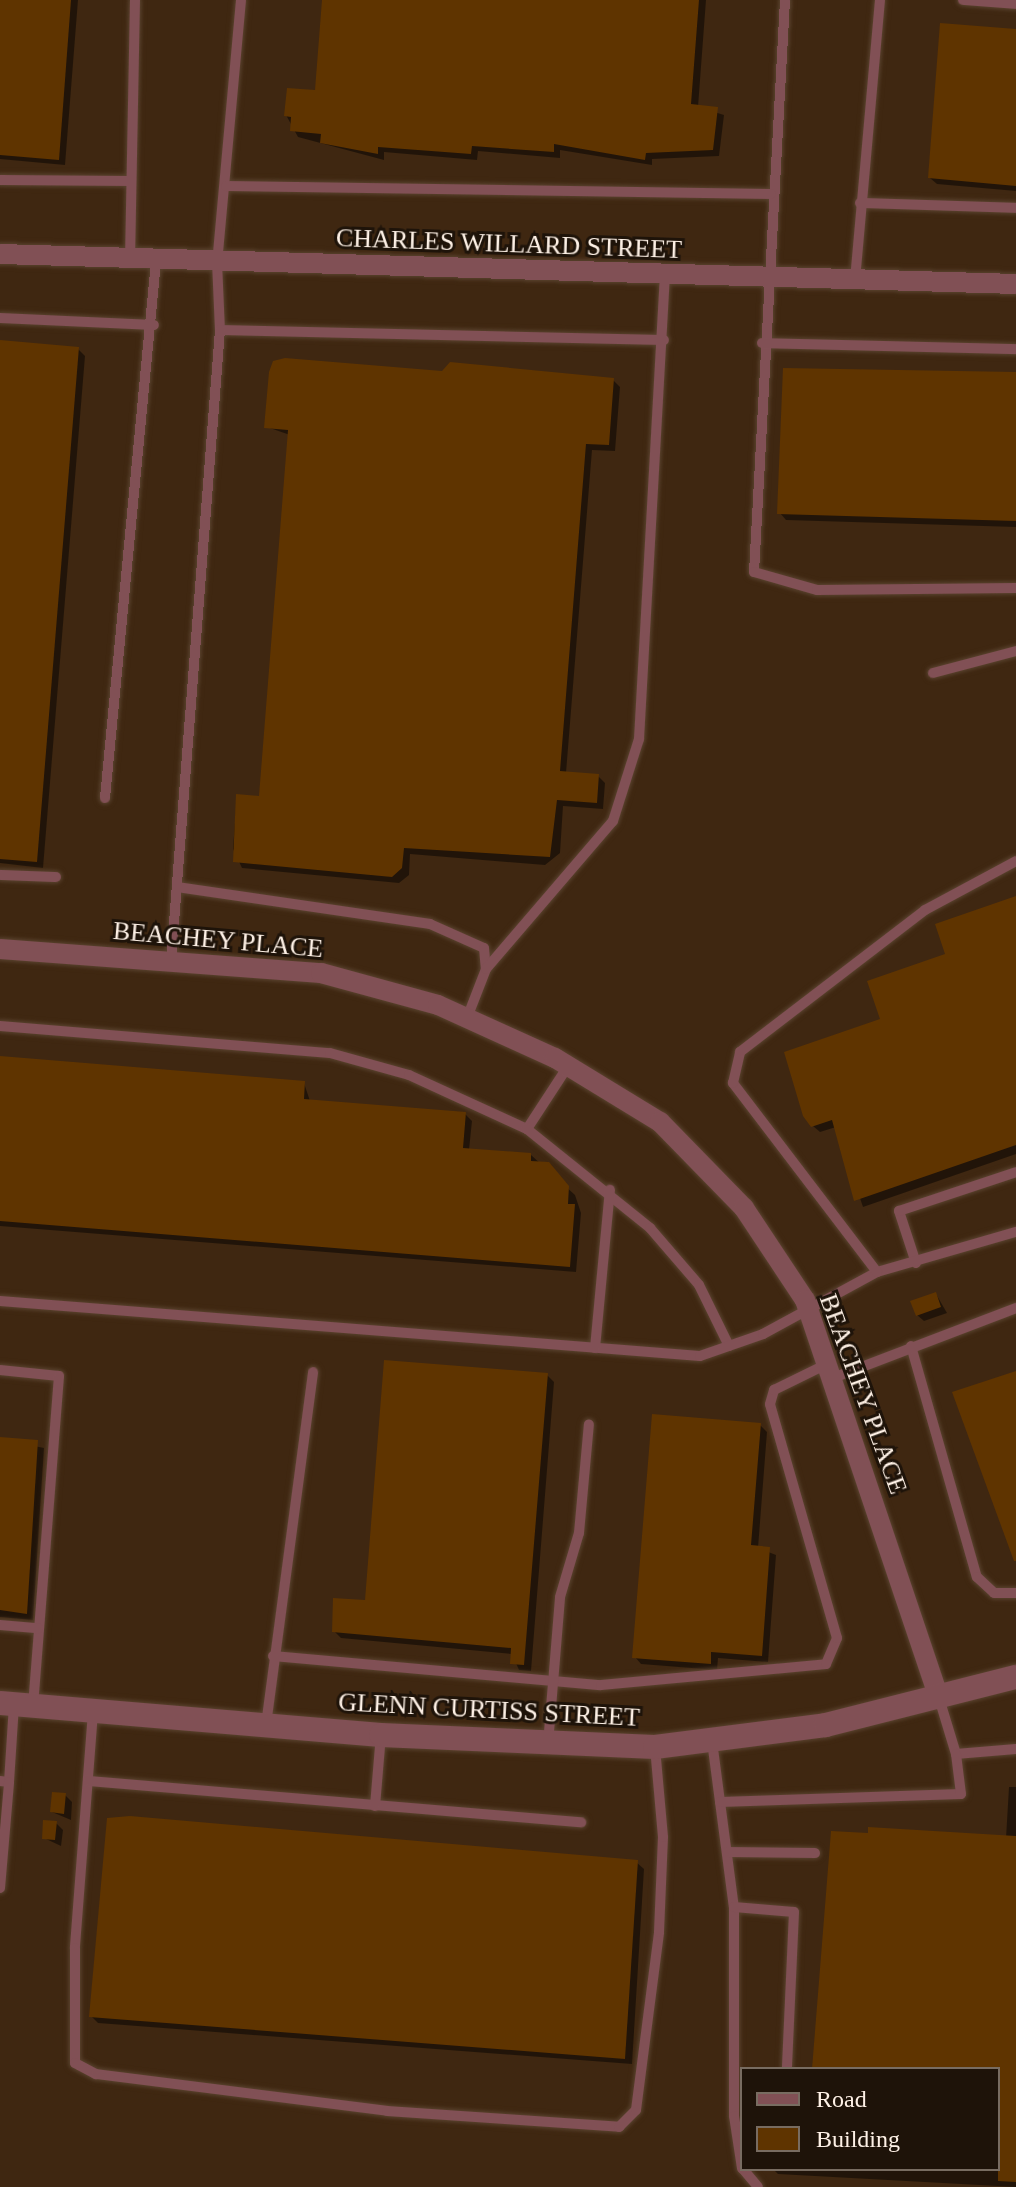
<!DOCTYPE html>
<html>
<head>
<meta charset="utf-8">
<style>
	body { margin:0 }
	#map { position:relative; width:1016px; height:2187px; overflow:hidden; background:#3f2711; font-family:"Times New Roman",serif }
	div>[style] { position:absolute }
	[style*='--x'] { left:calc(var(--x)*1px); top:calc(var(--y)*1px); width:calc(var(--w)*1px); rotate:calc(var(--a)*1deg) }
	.shadow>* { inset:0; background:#0007 }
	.building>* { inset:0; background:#5f3400 }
	.roads { filter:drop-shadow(0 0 2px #5a432f) drop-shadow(0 0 2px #5a432f) }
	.service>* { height:10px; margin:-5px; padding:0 5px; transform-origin:5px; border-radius:5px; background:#815055 }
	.minor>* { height:20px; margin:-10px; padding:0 10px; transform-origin:10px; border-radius:10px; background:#815055 }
	.tertiary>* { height:24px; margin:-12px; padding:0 12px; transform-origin:12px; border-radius:12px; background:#815055 }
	span { translate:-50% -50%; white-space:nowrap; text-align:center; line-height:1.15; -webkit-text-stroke:6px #1e1309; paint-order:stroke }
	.street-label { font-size:26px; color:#fef1e6 }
	.legend { position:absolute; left:740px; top:2067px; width:260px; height:104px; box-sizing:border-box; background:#1e1309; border:2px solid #786c61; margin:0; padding:10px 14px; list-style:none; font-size:24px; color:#fef1e6 }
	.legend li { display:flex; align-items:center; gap:16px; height:40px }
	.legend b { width:40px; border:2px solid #786c61 }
</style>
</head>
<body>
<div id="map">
	<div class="shadow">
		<i style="clip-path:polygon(0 0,78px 0,65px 165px,0 159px)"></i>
		<i style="clip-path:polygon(324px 0,706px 0,698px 107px,724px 115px,719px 156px,652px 159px,652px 165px,560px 150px,560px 158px,478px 151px,477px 160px,384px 152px,384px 160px,298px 137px,286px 115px,317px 92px)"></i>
		<i style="clip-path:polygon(1016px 34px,1016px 191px,937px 184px,930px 178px)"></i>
		<i style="clip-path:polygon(0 344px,78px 349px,85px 356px,43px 868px,0 863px)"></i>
		<i style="clip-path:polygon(1016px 375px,1016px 527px,786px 520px,780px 513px)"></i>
		<i style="clip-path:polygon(613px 380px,620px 387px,615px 451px,592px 450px,566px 773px,598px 776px,605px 783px,603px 809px,563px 806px,560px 853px,545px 865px,410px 854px,409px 875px,399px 883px,242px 868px,233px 849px,237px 796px,261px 798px,290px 435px,267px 427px)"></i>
		<i style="clip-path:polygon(1016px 897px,1016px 1154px,863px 1207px,836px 1127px,820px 1132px,813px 1126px,883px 1020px)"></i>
		<i style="clip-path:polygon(0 1058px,304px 1083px,310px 1101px,465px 1114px,472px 1121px,469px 1150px,531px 1155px,575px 1195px,581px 1213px,576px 1272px,0 1226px)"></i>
		<i style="clip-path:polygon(936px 1294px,947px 1313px,924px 1321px,917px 1315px)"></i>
		<i style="clip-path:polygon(547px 1375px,554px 1382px,531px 1671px,519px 1670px,512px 1654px,341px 1638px,334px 1631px,367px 1602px)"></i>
		<i style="clip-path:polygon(760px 1425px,767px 1432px,758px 1548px,776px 1555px,768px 1662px,718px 1658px,717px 1670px,641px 1664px,635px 1657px)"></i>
		<i style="clip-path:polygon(0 1439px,44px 1448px,33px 1620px,0 1617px)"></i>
		<i style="clip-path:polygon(1009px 1787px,1016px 1787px,1016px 2187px,778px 2174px,773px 2169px,998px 2169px,998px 2069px,815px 2069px,1006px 1838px)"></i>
		<i style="clip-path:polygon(65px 1795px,72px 1802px,71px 1820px,52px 1812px)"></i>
		<i style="clip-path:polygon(109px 1820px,636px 1862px,644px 1869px,632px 2064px,98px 2023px,91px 2016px)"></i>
		<i style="clip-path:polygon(56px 1823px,63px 1830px,61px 1846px,44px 1838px)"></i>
	</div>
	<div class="building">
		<i style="clip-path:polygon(0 0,71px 0,59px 160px,0 155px)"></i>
		<i style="clip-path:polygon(322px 0,699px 0,691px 104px,718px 107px,713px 150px,646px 153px,645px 160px,554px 144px,554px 152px,472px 146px,471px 154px,378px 147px,378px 154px,320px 143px,321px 134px,290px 131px,291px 117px,284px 116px,287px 88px,315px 90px)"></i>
		<i style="clip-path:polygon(940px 23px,1016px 29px,1016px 186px,928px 178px)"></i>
		<i style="clip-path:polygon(0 340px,79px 347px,37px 862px,0 859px)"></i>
		<i style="clip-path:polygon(285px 358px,442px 371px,450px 362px,614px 378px,609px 445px,586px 444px,560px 771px,599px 774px,597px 803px,557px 800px,550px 857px,404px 848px,402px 868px,392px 877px,233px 862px,236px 794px,259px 796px,288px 430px,264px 428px,269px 372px,273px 361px)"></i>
		<i style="clip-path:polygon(783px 368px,1016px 372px,1016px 521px,777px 514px)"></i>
		<i style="clip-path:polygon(1016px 896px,1016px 1145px,854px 1201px,832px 1120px,811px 1127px,803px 1116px,784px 1052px,880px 1019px,867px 981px,945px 954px,935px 924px)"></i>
		<i style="clip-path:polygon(0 1056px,305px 1081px,304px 1099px,466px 1112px,463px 1148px,531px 1153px,531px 1161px,549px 1162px,569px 1186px,568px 1204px,575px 1204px,570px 1267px,0 1221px)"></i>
		<i style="clip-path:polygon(936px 1292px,941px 1307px,916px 1316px,910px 1301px)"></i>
		<i style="clip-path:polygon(384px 1360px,548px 1373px,524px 1665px,510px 1664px,511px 1648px,332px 1632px,333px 1598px,365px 1600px)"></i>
		<i style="clip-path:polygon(1016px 1371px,1016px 1561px,1014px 1561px,952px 1392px)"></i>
		<i style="clip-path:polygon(652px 1414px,761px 1423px,751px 1545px,770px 1547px,762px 1656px,711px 1652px,711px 1664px,632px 1658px)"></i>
		<i style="clip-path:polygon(0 1437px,38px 1440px,27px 1614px,0 1610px)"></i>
		<i style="clip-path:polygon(52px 1792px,66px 1793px,64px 1814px,50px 1812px)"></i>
		<i style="clip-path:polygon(130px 1816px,638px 1860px,625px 2059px,89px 2017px,107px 1818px)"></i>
		<i style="clip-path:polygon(43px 1820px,57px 1821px,55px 1840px,42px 1839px)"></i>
		<i style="clip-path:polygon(868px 1827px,1016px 1836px,1016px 2182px,998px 2181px,998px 2069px,812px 2069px,831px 1831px,868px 1833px)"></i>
	</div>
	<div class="roads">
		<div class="service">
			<i style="--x:241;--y:0;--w:263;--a:95.2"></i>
			<i style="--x:217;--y:262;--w:68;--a:87.5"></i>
			<i style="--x:220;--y:330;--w:444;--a:1.3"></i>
			<i style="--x:785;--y:0;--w:573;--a:93.1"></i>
			<i style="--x:754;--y:572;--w:66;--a:15.9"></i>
			<i style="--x:817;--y:590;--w:199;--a:-0.6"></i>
			<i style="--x:963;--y:0;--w:53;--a:4.3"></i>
			<i style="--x:0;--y:180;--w:131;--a:0.4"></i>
			<i style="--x:226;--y:186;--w:545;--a:0.84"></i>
			<i style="--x:860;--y:203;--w:156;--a:1.8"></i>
			<i style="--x:130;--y:260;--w:260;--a:-88.9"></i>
			<i style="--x:855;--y:280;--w:281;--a:-84.9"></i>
			<i style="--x:0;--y:318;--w:154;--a:2.6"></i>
			<i style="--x:762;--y:343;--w:254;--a:1.4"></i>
			<i style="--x:933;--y:673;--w:86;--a:-14.8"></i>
			<i style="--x:105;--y:798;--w:539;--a:-84.57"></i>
			<i style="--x:0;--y:875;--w:56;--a:2"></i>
			<i style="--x:177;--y:887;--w:256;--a:8.3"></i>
			<i style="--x:430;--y:924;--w:59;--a:24"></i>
			<i style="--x:484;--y:948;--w:21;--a:85"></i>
			<i style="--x:171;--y:961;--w:633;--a:-85.56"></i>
			<i style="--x:467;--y:1018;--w:53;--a:-68.8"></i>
			<i style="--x:486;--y:969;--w:195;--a:-49.4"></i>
			<i style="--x:613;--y:821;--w:86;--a:-72.4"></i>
			<i style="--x:639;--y:739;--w:465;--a:-86.8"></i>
			<i style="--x:0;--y:1026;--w:331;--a:4.7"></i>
			<i style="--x:330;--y:1053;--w:82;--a:15.6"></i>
			<i style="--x:409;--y:1075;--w:130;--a:24.6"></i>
			<i style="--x:527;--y:1129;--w:75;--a:-56.9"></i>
			<i style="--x:527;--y:1129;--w:158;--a:38.8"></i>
			<i style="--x:650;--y:1228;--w:75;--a:49.3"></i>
			<i style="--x:699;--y:1285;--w:68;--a:63.8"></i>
			<i style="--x:916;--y:1263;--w:55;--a:-108.1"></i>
			<i style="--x:899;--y:1211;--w:123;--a:-18.4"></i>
			<i style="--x:877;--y:1272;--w:145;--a:-16.1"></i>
			<i style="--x:0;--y:1301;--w:702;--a:4.49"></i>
			<i style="--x:700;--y:1356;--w:67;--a:-19.2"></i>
			<i style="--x:763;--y:1334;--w:130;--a:-28.5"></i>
			<i style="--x:877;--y:1272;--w:238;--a:-127.3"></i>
			<i style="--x:733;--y:1083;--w:32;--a:-77"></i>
			<i style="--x:740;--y:1052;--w:233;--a:-37.5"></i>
			<i style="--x:925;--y:910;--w:103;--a:-28.3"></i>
			<i style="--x:911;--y:1346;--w:240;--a:74.1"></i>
			<i style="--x:977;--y:1577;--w:23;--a:43"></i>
			<i style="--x:994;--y:1593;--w:22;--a:0"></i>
			<i style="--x:595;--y:1348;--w:159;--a:-84.6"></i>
			<i style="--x:0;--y:1370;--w:59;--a:5.8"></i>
			<i style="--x:59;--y:1376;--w:330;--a:94.5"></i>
			<i style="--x:833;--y:1378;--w:196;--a:-20.9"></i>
			<i style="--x:0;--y:1625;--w:38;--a:5"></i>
			<i style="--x:273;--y:1656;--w:329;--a:5.1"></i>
			<i style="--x:601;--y:1685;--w:226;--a:-5.3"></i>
			<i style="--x:826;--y:1664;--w:28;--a:-67"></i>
			<i style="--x:837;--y:1638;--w:243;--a:-106"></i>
			<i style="--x:770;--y:1404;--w:15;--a:-74"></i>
			<i style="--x:774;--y:1390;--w:59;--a:-26.1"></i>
			<i style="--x:939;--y:1698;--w:59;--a:73.1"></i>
			<i style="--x:956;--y:1754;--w:60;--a:-4.8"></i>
			<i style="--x:93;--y:1712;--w:237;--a:94.4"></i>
			<i style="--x:75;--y:1948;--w:115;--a:90"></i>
			<i style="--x:75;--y:2063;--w:24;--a:28"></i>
			<i style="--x:96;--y:2074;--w:293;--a:7.2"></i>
			<i style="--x:387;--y:2111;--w:233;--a:3.9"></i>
			<i style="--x:619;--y:2127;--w:24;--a:-45"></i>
			<i style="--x:636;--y:2110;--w:179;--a:-82.6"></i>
			<i style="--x:659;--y:1932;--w:95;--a:-87.6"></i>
			<i style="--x:663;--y:1837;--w:90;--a:-95.1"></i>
			<i style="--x:266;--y:1725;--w:356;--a:-82.4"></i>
			<i style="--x:712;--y:1741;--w:167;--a:82.5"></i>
			<i style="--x:734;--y:1907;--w:209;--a:90"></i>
			<i style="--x:734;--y:2116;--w:53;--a:81.3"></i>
			<i style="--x:548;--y:1744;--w:147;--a:-85.3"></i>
			<i style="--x:560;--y:1597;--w:67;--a:-73.5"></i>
			<i style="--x:579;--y:1533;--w:109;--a:-84.8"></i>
			<i style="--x:0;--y:1781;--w:9;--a:6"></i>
			<i style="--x:9;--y:1782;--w:78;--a:-86.3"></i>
			<i style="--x:88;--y:1781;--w:495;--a:4.8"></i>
			<i style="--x:720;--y:1802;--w:241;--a:-1.9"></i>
			<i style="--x:961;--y:1794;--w:40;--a:-97.1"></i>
			<i style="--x:375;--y:1806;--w:71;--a:-85.2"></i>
			<i style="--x:727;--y:1852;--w:88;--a:0.7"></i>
			<i style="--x:0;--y:1888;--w:106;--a:-85.1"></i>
			<i style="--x:734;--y:1907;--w:60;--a:4.8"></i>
			<i style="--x:794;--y:1912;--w:157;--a:92.6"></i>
			<i style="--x:743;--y:2169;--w:23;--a:50"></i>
		</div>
		<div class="minor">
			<i style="--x:0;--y:254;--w:1016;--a:1.69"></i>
			<i style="--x:0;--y:949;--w:322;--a:4.3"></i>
			<i style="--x:321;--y:973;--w:121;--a:15.3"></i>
			<i style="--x:438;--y:1005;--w:128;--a:24.4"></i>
			<i style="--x:555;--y:1058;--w:123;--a:31.4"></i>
			<i style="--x:660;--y:1122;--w:120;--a:45.7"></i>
			<i style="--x:744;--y:1208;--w:110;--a:56.5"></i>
			<i style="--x:805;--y:1300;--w:420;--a:71.4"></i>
		</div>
		<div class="tertiary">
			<i style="--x:0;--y:1703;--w:382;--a:4.8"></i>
			<i style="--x:381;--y:1735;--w:274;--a:2.5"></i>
			<i style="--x:655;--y:1747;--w:172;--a:-7.3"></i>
			<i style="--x:826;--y:1725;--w:196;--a:-14.2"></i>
		</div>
	</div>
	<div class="street-label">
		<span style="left:509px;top:244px;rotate:2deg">CHARLES WILLARD STREET</span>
		<span style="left:218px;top:940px;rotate:5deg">BEACHEY PLACE</span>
		<span style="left:863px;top:1394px;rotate:70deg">BEACHEY PLACE</span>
		<span style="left:489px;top:1710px;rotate:3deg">GLENN CURTISS STREET</span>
	</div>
	<ul class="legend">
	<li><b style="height:10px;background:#815055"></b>Road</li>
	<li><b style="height:22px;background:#5f3400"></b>Building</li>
	</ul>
</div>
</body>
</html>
